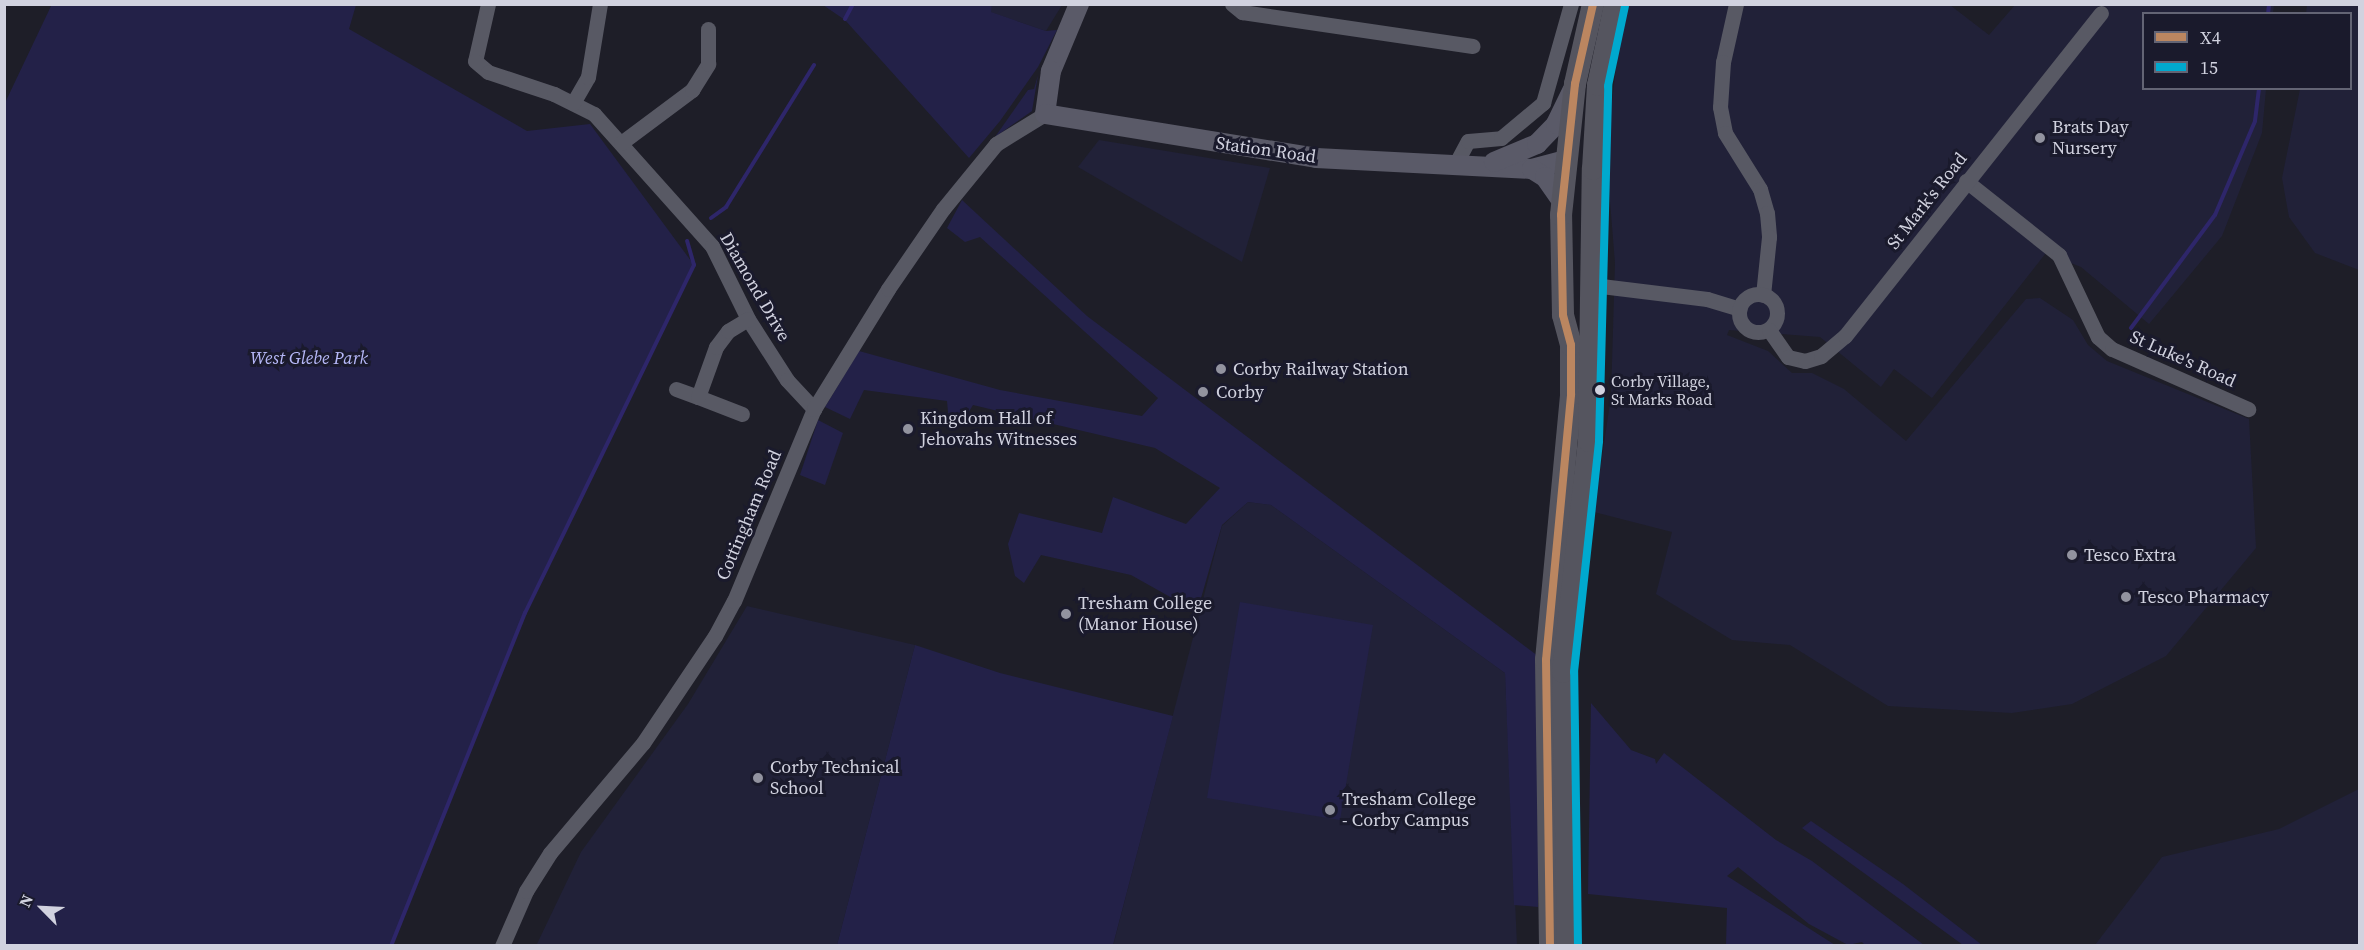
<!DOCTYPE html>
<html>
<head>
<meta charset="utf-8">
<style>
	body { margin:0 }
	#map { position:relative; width:2364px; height:950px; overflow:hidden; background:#1e1e28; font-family:"Source Serif 4",serif }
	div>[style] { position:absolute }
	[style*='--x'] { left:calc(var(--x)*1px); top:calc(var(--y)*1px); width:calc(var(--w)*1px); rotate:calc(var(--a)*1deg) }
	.built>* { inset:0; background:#212138 }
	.green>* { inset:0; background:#232148 }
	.stream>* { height:4px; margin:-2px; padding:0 2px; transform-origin:2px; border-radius:2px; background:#2e266a }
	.minor>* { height:15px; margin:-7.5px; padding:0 7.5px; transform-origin:7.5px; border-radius:7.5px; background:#585964 }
	.minor>.ring { margin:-7.5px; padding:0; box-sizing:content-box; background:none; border:15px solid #585964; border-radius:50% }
	.major>* { height:20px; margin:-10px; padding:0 10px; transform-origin:10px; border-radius:10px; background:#5a5a68 }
	.highway>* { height:22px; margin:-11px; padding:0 11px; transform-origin:11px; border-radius:11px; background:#55555f }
	.bus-1>* { height:8px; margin:-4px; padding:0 4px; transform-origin:4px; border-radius:4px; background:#bb8660 }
	.bus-2>* { height:8px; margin:-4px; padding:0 4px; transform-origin:4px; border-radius:4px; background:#00a9ce }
	.dots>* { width:16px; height:16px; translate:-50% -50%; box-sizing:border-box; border:3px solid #1a1a2c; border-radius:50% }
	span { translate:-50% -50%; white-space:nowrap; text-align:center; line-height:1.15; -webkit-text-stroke:6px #1a1a2c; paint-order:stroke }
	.bus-label { font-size:16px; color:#d1d2df }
	.left { translate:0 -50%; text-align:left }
	.poi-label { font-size:18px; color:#d1d2df }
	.street-label { font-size:18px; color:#d1d2df }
	.park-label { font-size:18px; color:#b7b9f9; font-style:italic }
	.frame { position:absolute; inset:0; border:6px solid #d1d2df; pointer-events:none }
	.legend { position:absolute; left:2142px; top:12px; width:210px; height:78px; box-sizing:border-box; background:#1a1a2c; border:2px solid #636474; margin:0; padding:8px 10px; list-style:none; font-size:18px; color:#d1d2df }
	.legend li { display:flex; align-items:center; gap:12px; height:30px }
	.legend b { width:30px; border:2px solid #636474 }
	.north { position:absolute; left:12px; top:878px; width:60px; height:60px; -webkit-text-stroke:4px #1a1a2c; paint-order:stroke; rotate:294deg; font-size:16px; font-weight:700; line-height:24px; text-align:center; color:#d1d2df }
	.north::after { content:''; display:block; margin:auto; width:21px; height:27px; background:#d1d2df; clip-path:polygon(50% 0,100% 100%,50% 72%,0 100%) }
</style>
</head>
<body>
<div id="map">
	<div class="built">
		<i style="clip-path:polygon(992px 5px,1062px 5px,1046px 31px,990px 12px)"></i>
		<i style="clip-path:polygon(1628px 5px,1950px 5px,1989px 35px,2015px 5px,2274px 5px,2273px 13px,2144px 14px,2144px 88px,2266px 89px,2262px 133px,2222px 236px,2149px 324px,2081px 267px,2046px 253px,1932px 398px,1894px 369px,1881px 387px,1820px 337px,1729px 330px,1727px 335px,1768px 351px,1792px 373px,1812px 373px,1844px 389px,1906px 441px,2026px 299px,2040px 298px,2073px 320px,2088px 345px,2107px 361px,2249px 419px,2256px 548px,2166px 656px,2072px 704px,2012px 713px,1888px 706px,1790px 645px,1732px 640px,1656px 594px,1672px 532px,1594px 512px,1611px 396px,1615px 263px,1606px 152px,1619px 43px)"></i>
		<i style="clip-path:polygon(2307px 5px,2359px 5px,2359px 270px,2315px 253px,2289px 217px,2282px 178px,2300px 89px,2350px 88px,2350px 14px,2306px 13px)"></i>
		<i style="clip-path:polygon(1099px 140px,1270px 168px,1242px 262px,1078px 167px)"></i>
		<i style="clip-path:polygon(1248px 502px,1271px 505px,1505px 673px,1517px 945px,1113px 946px,1222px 526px)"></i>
		<i style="clip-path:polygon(747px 606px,915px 645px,837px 945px,536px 946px,581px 852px,688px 704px)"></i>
		<i style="clip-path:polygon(2359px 789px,2359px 945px,2095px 945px,2162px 857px,2279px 829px)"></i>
	</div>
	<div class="green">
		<i style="clip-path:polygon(52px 4px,356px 5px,349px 29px,527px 131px,590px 124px,694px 265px,525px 613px,391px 945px,5px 945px,4px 105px)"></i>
		<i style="clip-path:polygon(823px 5px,992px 5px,991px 12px,1046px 31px,1057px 30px,1038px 67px,1000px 121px,969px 158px,845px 20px)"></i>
		<i style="clip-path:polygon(1038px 75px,1032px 111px,995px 137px,1028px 90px,1034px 89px)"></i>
		<i style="clip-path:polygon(962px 200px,1087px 316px,1538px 656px,1538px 907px,1514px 905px,1505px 673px,1271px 505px,1248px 502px,1222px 525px,1197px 612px,1131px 575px,1041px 555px,1024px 583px,1015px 576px,1008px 544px,1019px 513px,1102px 533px,1113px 497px,1186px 524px,1220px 488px,1155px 448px,973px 405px,965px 418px,949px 423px,947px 401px,864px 390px,850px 419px,825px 407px,859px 351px,1000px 390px,1142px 416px,1158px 398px,980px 237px,965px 242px,947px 228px)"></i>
		<i style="clip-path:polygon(818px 420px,843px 433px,825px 485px,800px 475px)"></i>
		<i style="clip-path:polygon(1240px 602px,1373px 625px,1340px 820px,1207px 798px)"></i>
		<i style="clip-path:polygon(915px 645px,1000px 673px,1173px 716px,1113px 945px,837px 945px)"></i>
		<i style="clip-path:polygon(1591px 703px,1631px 750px,1655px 759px,1656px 764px,1664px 753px,1776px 840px,1812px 861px,1924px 945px,1865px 945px,1862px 942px,1848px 945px,1809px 924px,1738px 867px,1727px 876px,1835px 945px,1726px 945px,1727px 908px,1588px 894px)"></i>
		<i style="clip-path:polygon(1811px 821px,1903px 884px,1982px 945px,1963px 945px,1802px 828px)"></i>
	</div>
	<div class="stream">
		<i style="--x:2268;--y:14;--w:10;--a:-84"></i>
		<i style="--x:845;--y:19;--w:17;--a:-62"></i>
		<i style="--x:711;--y:218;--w:19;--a:-36"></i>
		<i style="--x:726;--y:207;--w:167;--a:-58.2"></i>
		<i style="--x:2131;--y:328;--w:141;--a:-53.4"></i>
		<i style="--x:2215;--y:215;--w:102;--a:-66.9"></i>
		<i style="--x:2255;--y:121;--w:33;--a:-83"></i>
		<i style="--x:391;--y:946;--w:359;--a:-68.1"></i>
		<i style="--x:525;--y:613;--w:387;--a:-64.1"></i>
		<i style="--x:694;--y:265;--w:25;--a:-106"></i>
	</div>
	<div class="minor">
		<i style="--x:488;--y:4;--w:58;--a:102.8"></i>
		<i style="--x:475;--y:61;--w:17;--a:40"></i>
		<i style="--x:488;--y:72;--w:70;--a:18.4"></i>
		<i style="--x:554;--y:94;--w:45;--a:26.6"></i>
		<i style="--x:594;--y:114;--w:177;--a:48.2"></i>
		<i style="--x:712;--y:246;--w:81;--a:63.7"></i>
		<i style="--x:748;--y:319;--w:72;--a:57.4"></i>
		<i style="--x:787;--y:380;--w:40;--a:47"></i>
		<i style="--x:1232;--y:4;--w:13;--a:39"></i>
		<i style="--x:1242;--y:12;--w:233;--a:8.4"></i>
		<i style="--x:1736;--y:4;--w:59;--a:102.6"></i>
		<i style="--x:1723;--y:62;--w:45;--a:93.8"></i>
		<i style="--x:1720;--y:107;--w:26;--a:79"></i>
		<i style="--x:1725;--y:133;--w:66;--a:58"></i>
		<i style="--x:1760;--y:189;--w:25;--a:74"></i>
		<i style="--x:1767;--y:213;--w:24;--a:85"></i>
		<i style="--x:1769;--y:237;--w:58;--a:95.9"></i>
		<i style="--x:573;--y:103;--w:30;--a:-60"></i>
		<i style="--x:588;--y:77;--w:74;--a:-80.7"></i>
		<i style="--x:621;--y:143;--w:89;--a:-36.7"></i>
		<i style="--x:692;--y:90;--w:31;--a:-58"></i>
		<i style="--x:708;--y:64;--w:35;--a:-90"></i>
		<i style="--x:1455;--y:165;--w:27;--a:-62"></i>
		<i style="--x:1468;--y:141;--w:33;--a:-5"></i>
		<i style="--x:1501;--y:138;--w:55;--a:-39.8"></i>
		<i style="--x:1543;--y:103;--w:103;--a:-74.2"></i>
		<i style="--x:1966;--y:181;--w:119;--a:38.5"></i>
		<i style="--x:2059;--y:255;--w:91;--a:64.6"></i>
		<i style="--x:2098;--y:337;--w:18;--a:41"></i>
		<i style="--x:2112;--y:349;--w:149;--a:23.8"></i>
		<i style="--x:1593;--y:285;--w:115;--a:7"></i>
		<i style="--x:1707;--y:299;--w:34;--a:17"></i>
		<i class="ring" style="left:1739px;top:294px;width:23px;height:23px"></i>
		<i style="--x:1769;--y:330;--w:33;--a:55"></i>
		<i style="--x:1788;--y:357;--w:17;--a:13"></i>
		<i style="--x:1805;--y:361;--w:17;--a:-17"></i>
		<i style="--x:1821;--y:356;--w:31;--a:-40"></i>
		<i style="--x:1845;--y:336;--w:412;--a:-51.6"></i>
		<i style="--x:676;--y:389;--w:23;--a:20"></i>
		<i style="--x:742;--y:414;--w:47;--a:-158.9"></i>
		<i style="--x:698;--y:397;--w:53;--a:-70.2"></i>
		<i style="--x:716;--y:347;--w:20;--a:-53"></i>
		<i style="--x:728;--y:331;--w:23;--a:-31"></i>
		<i style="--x:502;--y:946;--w:60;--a:-66.4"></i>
		<i style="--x:526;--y:891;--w:45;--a:-57.7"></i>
		<i style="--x:550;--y:853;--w:144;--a:-49.8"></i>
		<i style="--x:643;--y:743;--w:129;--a:-56.1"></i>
		<i style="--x:715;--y:636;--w:40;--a:-62"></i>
		<i style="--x:734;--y:601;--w:208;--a:-67.4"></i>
		<i style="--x:814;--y:409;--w:141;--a:-58.3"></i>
		<i style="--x:888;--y:289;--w:97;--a:-55.5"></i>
		<i style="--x:943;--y:209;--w:84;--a:-50.8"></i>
		<i style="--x:996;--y:144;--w:57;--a:-31.5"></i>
	</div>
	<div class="major">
		<i style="--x:1079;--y:4;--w:73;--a:112.7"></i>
		<i style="--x:1051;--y:71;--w:43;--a:97.9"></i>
		<i style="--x:1045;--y:114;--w:275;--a:9.2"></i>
		<i style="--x:1316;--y:158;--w:216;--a:2.9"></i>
		<i style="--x:1532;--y:169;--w:35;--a:-15"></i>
		<i style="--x:1494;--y:162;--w:47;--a:-22.7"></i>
		<i style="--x:1537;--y:144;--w:28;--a:-46"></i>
		<i style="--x:1556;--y:124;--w:37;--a:-64"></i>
		<i style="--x:1532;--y:169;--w:15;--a:32"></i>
		<i style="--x:1545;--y:177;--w:29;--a:55"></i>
	</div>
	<div class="highway">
		<i style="--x:1550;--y:946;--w:286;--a:-90.8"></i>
		<i style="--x:1546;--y:660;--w:267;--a:-84.6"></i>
		<i style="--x:1571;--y:394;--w:49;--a:-90"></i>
		<i style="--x:1571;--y:345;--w:31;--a:-105"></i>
		<i style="--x:1563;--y:315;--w:100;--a:-91.1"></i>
		<i style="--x:1561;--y:215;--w:132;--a:-83.9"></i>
		<i style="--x:1575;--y:84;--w:82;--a:-77.3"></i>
		<i style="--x:1568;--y:946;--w:274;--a:-91"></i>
		<i style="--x:1563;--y:672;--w:232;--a:-83.6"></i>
		<i style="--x:1589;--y:441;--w:272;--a:-89.2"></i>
		<i style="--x:1593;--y:169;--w:84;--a:-86.6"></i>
		<i style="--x:1598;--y:85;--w:83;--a:-78.1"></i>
	</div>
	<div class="bus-1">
		<i style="--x:1550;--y:946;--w:286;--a:-90.8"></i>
		<i style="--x:1546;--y:660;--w:267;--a:-84.6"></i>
		<i style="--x:1571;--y:394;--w:49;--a:-90"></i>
		<i style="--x:1571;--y:345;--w:31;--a:-105"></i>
		<i style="--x:1563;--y:315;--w:100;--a:-91.1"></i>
		<i style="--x:1561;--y:215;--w:132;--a:-83.9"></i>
		<i style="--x:1575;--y:84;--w:82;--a:-77.3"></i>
	</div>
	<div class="bus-2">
		<i style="--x:1578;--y:946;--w:274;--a:-90.8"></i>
		<i style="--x:1574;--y:672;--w:232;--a:-83.8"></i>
		<i style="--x:1599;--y:441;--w:355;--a:-88.5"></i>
		<i style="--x:1608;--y:86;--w:82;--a:-78"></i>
	</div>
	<div class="dots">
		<i style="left:2040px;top:138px;background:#92939f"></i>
		<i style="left:1221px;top:369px;background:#92939f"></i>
		<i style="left:1600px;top:390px;background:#d1d2df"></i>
		<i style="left:1203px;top:392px;background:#92939f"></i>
		<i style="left:908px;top:429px;background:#92939f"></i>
		<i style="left:2072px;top:555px;background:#92939f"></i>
		<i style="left:2126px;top:597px;background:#92939f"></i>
		<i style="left:1066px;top:614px;background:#92939f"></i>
		<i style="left:758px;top:778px;background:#92939f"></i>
		<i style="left:1330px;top:810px;background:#92939f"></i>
	</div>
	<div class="bus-label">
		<span class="left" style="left:1611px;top:390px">Corby Village,<br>St Marks Road</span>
	</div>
	<div class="poi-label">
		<span class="left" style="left:2052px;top:138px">Brats Day<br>Nursery</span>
		<span class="left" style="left:1233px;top:369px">Corby Railway Station</span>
		<span class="left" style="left:1216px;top:392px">Corby</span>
		<span class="left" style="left:920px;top:429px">Kingdom Hall of<br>Jehovahs Witnesses</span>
		<span class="left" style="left:2084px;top:555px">Tesco Extra</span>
		<span class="left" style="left:2138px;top:597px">Tesco Pharmacy</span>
		<span class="left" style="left:1078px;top:614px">Tresham College<br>(Manor House)</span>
		<span class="left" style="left:770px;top:778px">Corby Technical<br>School</span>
		<span class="left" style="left:1342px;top:810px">Tresham College<br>- Corby Campus</span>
	</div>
	<div class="street-label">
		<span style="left:1266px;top:150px;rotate:8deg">Station Road</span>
		<span style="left:1927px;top:201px;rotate:-52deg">St Mark's Road</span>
		<span style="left:755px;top:287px;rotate:60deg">Diamond Drive</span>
		<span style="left:2183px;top:359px;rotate:24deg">St Luke's Road</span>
		<span style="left:749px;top:515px;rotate:-67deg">Cottingham Road</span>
	</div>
	<div class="park-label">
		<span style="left:309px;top:358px">West Glebe Park</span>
	</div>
	<div class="frame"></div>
	<ul class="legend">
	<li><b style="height:8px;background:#bb8660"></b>X4</li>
	<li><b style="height:8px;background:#00a9ce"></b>15</li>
	</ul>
	<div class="north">N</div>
</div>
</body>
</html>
